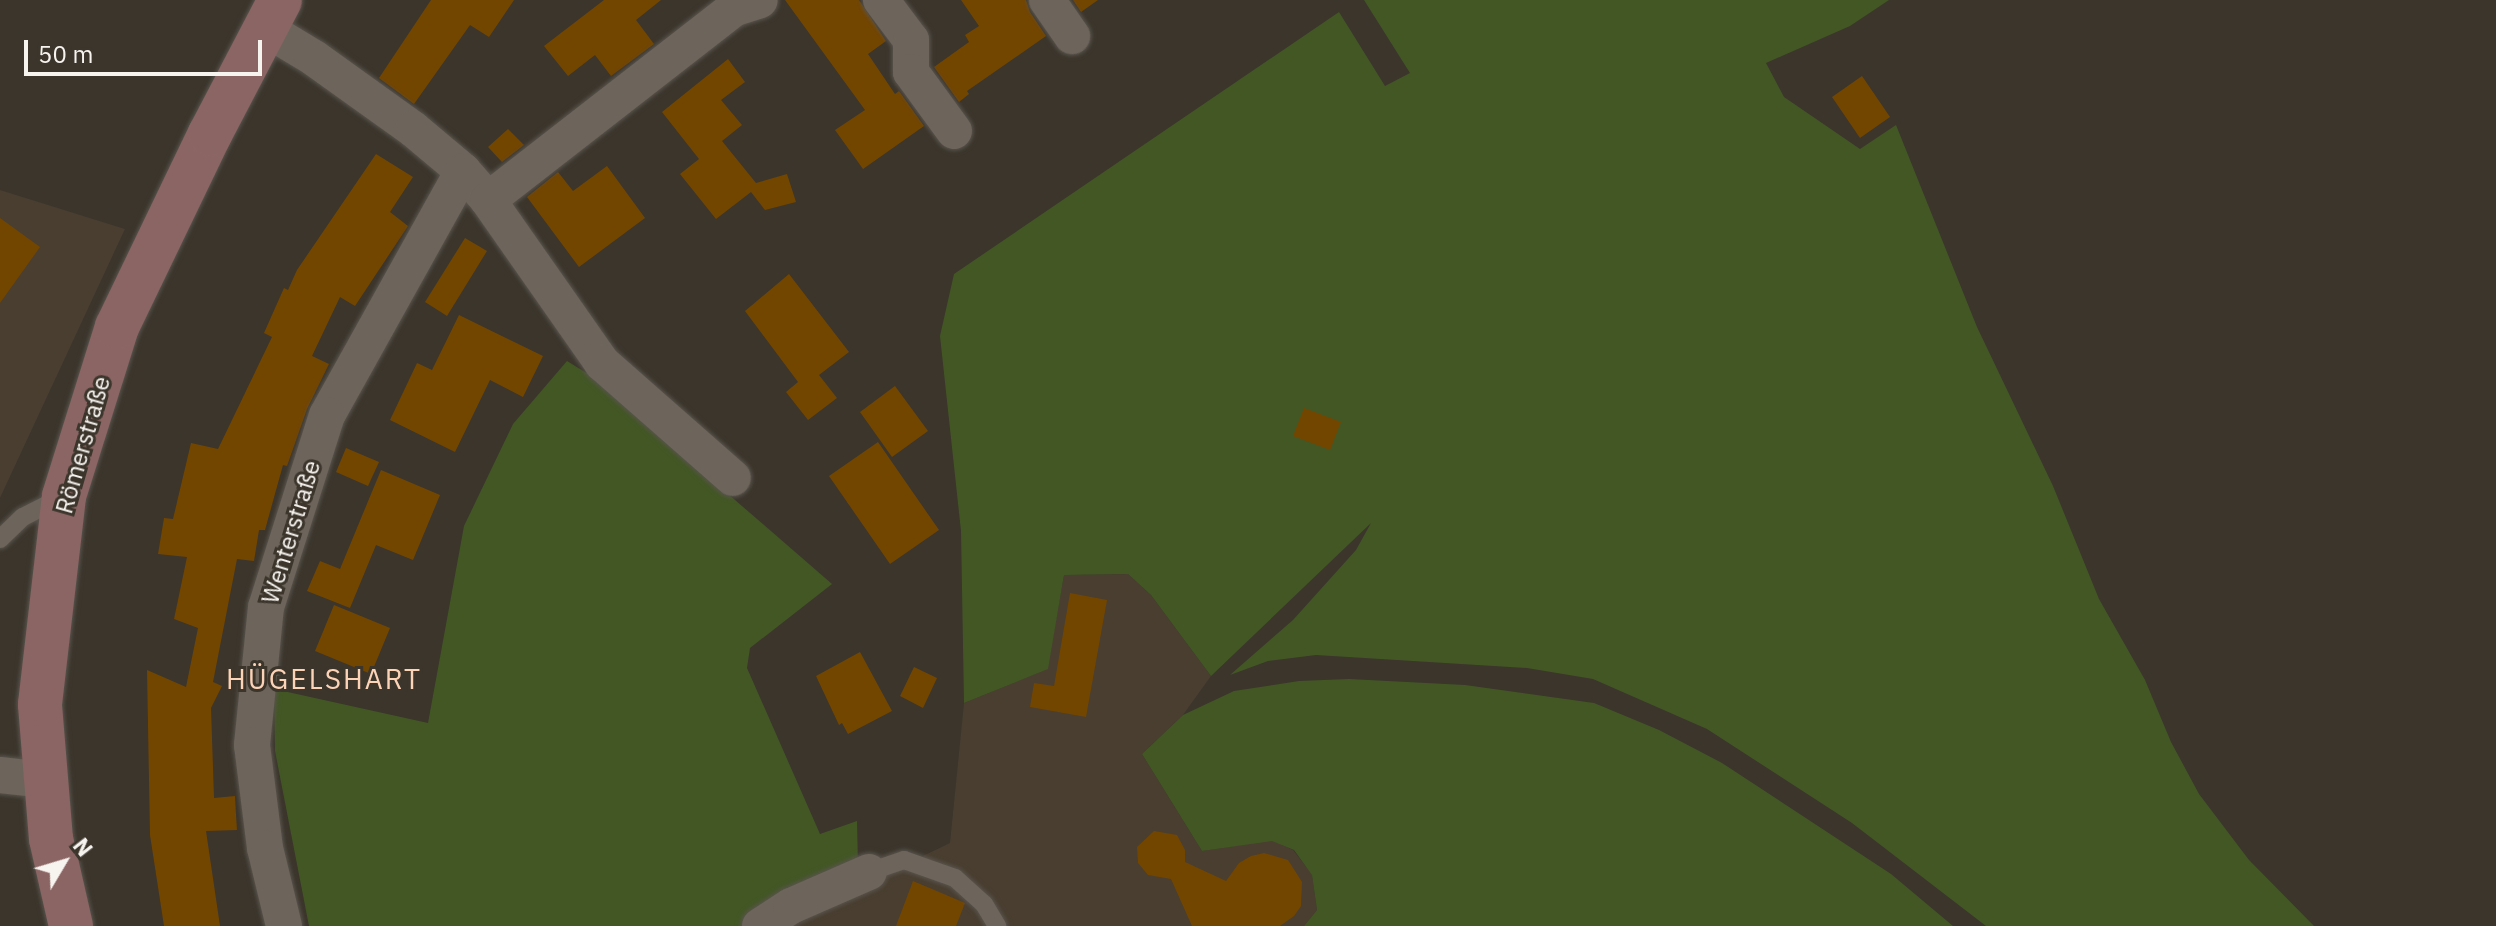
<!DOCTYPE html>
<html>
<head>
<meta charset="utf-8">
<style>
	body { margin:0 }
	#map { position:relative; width:2496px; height:926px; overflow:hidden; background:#3b352c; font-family:"IBM Plex Sans",sans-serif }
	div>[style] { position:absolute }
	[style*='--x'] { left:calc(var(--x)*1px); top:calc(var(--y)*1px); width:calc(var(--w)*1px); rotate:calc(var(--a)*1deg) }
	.built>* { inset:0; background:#493e30 }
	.green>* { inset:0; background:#435725 }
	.building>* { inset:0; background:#734600 }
	.roads { filter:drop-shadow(0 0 2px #59544d) drop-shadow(0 0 2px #59544d) }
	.lane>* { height:18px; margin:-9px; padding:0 9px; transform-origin:9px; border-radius:9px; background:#6d655c }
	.street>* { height:36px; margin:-18px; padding:0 18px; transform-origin:18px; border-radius:18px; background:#6d655c }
	.secondary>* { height:44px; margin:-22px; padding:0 22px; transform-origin:22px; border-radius:22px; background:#8b6564 }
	span { translate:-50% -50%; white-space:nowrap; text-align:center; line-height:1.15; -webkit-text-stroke:6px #3b352c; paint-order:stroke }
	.street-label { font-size:24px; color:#f7f3ee }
	.quarter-label { font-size:28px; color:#fdd3b7; letter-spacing:2px }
	.north { position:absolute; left:24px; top:822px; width:80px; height:80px; -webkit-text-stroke:6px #3b352c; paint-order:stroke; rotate:52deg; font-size:22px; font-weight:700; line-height:32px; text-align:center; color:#f7f3ee }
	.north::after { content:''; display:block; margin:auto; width:28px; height:36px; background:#f7f3ee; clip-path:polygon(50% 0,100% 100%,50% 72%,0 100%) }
	.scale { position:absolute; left:24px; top:40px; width:238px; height:36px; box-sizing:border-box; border:4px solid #f7f3ee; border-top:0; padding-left:10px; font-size:24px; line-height:28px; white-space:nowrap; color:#f7f3ee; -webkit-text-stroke:6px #3b352c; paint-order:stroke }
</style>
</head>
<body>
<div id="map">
	<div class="built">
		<i style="clip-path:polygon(0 190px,125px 229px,0 498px)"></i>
		<i style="clip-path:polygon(1128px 574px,1151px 595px,1211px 676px,1183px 715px,1142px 754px,1202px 851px,1272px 840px,1293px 850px,1312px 874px,1317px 910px,1304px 926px,777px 926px,950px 843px,964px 703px,1047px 669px,1064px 575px)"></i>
	</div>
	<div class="green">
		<i style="clip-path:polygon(1364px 0,1889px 0,1850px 26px,1766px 63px,1784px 97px,1860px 149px,1896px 125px,1977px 327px,2053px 486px,2099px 599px,2145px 680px,2171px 742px,2199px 794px,2249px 860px,2314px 926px,1986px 926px,1852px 823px,1707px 729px,1593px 679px,1527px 668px,1316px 655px,1268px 661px,1230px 675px,1293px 620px,1356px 550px,1371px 523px,1211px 676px,1151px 595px,1128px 574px,1064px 575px,1048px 669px,964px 703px,961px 531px,940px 336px,954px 274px,1339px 12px,1385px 86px,1410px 73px)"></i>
		<i style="clip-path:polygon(567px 361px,593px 377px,832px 584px,750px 648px,747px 668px,820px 834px,857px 821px,858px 865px,765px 907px,742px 926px,309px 926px,275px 751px,274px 689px,428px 723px,464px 526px,513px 424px)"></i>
		<i style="clip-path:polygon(1349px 679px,1465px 685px,1594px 703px,1659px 730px,1722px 763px,1891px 874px,1953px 926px,1304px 926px,1317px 910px,1312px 875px,1294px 850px,1272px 841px,1202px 851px,1142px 754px,1183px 715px,1234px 691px,1299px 681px)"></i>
	</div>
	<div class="building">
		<i style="clip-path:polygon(431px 0,514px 0,489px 37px,470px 25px,414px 104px,379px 78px)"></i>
		<i style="clip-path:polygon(604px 0,661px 0,636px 20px,654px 44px,611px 76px,595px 55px,568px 76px,544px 46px)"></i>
		<i style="clip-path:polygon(785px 0,859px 0,886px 41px,868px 54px,895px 94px,899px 91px,924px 126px,863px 169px,835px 130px,865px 110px)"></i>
		<i style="clip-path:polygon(961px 0,1026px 0,1030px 12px,1046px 36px,967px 91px,969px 94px,959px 102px,934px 67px,969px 42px,965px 35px,979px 26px)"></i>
		<i style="clip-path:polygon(1073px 0,1098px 0,1081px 12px)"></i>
		<i style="clip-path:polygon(728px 59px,745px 82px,721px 100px,742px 125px,722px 141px,756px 183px,787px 174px,796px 202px,765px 210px,751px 192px,716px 219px,680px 174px,699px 159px,662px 112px)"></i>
		<i style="clip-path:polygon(1862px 76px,1890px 117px,1860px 138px,1832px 97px)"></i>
		<i style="clip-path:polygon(508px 129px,524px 145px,502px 162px,488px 147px)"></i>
		<i style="clip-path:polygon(376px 154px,413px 177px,390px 212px,408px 226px,355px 306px,340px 297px,312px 356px,329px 364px,307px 409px,287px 466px,283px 465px,265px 530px,259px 530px,254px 561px,237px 559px,213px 682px,222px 686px,211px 708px,214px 798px,235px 796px,236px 815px,237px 830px,206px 831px,220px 926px,164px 926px,150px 835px,147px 670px,186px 687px,198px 628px,174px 619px,187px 557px,158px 554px,164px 518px,173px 519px,191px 443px,218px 449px,272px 337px,264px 333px,284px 288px,288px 290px,297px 270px)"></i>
		<i style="clip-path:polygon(607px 166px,645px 218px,579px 267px,527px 197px,558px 172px,573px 191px)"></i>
		<i style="clip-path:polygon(0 218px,40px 247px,0 303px)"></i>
		<i style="clip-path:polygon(465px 238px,487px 251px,447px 316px,425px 302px)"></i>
		<i style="clip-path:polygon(789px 274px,849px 352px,819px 375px,837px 398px,808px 420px,786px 392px,798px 382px,745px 311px)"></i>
		<i style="clip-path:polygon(459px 315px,543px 356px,523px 397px,490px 380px,455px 452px,390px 420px,417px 363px,432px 370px)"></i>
		<i style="clip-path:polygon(895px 386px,928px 431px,892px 457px,860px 412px)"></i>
		<i style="clip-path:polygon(1304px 408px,1341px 422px,1330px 450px,1293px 436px)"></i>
		<i style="clip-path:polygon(878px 442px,939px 530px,890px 564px,829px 476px)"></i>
		<i style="clip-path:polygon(346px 448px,379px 462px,368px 486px,336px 472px)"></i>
		<i style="clip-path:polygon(381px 470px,440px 495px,413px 560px,376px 545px,350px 608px,307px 591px,320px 561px,340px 569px)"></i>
		<i style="clip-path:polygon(1070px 593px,1107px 600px,1086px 717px,1030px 707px,1034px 683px,1054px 686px)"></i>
		<i style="clip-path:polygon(334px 605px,390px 628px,371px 674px,315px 651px)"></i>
		<i style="clip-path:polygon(860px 652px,892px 711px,848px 734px,842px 723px,839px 725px,816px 676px)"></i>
		<i style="clip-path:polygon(914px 667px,937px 678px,923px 708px,900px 696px)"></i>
		<i style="clip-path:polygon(1154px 831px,1177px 835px,1185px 850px,1185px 862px,1226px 881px,1239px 863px,1251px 856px,1264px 853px,1288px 860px,1302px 882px,1301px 906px,1294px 916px,1280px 926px,1192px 926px,1171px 879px,1148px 875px,1138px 863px,1137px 847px)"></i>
		<i style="clip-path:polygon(913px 881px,965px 903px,956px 926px,896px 926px)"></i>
	</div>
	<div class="roads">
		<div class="lane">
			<i style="--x:0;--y:539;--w:32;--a:-44"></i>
			<i style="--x:23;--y:517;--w:44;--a:-27.1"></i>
			<i style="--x:869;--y:872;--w:37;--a:-19"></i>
			<i style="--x:904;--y:860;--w:54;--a:19.4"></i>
			<i style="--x:955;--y:878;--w:39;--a:42"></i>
			<i style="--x:984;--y:904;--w:26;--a:59"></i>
		</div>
		<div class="street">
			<i style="--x:881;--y:0;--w:50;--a:53.1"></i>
			<i style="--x:911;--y:40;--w:32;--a:90"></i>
			<i style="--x:911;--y:72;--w:73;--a:53.9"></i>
			<i style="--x:1047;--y:0;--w:44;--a:55.2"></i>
			<i style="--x:266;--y:29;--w:56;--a:31.1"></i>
			<i style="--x:314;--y:58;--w:122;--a:35.6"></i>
			<i style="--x:413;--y:129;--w:65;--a:40"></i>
			<i style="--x:463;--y:171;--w:279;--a:119.1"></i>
			<i style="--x:327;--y:415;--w:201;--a:107.6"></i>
			<i style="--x:266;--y:607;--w:139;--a:95.8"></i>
			<i style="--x:252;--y:745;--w:104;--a:82.8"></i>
			<i style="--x:265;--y:848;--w:80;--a:76.3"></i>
			<i style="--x:463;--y:171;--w:38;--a:49"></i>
			<i style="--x:488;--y:200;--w:199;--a:55"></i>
			<i style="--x:602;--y:363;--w:174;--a:41.3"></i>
			<i style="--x:488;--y:200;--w:311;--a:-37.9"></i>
			<i style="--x:733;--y:9;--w:28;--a:-18"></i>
			<i style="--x:0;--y:775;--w:44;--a:6.5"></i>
			<i style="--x:760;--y:926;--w:37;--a:-33"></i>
			<i style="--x:791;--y:906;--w:85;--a:-23.6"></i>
		</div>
		<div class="secondary">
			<i style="--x:71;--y:926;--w:89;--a:-102.9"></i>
			<i style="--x:51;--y:839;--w:135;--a:-94.7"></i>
			<i style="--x:40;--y:704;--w:209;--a:-83.4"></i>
			<i style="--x:64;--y:496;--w:177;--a:-72.6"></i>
			<i style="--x:117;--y:327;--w:214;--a:-64.3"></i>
			<i style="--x:210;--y:134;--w:151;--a:-62.4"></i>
		</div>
	</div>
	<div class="street-label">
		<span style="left:83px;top:445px;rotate:-74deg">Römerstraße</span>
		<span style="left:291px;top:532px;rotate:-73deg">Wenterstraße</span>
	</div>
	<div class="quarter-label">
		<span style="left:324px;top:679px">HÜGELSHART</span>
	</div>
	<div class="north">N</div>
	<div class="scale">50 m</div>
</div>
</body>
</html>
